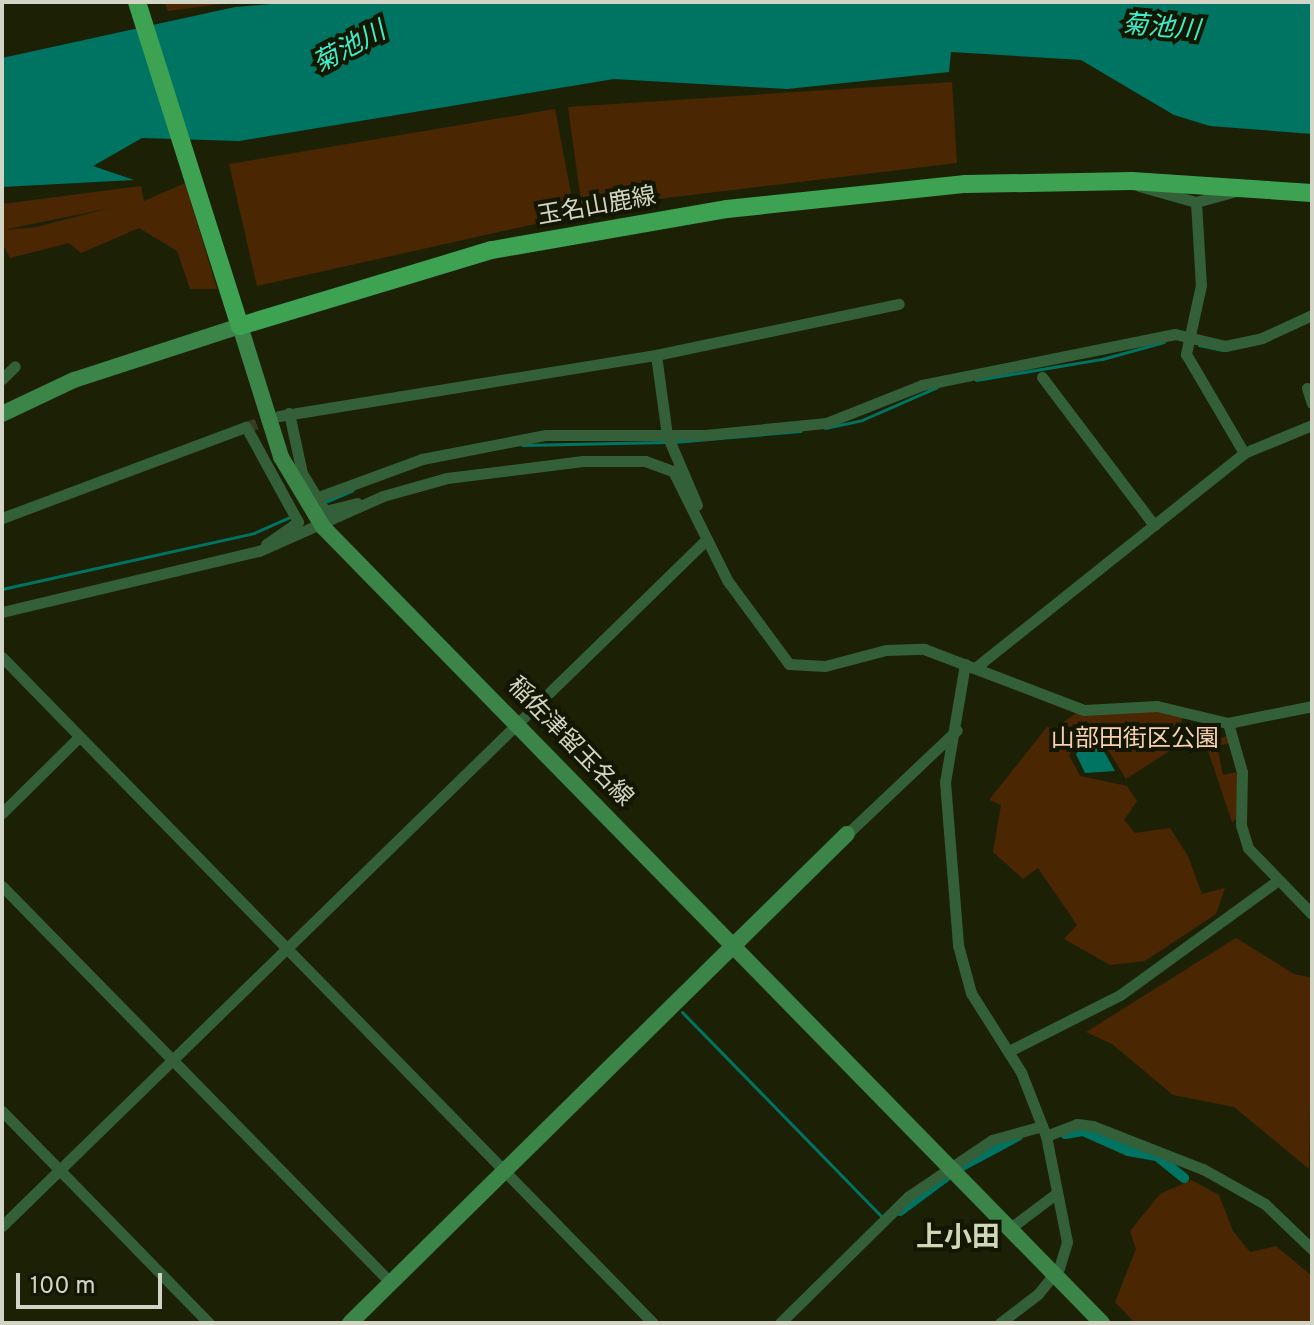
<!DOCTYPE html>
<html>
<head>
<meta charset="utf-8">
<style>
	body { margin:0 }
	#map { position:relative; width:1314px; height:1325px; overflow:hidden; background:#1c2106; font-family:Overpass,"Noto Sans JP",sans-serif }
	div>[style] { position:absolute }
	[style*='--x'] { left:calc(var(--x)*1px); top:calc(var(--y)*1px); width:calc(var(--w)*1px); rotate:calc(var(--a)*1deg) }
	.green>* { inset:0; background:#4b2603 }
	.water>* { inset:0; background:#007462 }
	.stream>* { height:3px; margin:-1.5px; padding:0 1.5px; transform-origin:1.5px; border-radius:1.5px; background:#007462 }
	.canal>* { height:10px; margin:-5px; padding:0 5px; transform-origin:5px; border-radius:5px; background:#007462 }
	.street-tunnel>* { height:11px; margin-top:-5.5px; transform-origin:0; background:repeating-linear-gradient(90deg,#373c23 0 11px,transparent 0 16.5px) }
	.street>* { height:11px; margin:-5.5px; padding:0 5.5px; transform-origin:5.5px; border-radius:5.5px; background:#336039 }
	.secondary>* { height:16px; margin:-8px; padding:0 8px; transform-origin:8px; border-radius:8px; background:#3a8547 }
	.primary>* { height:18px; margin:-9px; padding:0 9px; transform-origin:9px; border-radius:9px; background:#3da251 }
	span { translate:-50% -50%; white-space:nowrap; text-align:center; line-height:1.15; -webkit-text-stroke:8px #131700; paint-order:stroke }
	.street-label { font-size:24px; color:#d2d5c5 }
	.park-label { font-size:24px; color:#f7d0b3 }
	.water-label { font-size:26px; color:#3beecd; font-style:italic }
	.quarter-label { font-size:28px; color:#cfd7b6; font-weight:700 }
	.frame { position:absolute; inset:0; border:4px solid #d2d5c5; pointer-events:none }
	.scale { position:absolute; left:16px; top:1273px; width:146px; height:36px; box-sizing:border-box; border:4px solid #d2d5c5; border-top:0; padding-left:10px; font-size:24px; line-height:28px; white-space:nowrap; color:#d2d5c5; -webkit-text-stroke:6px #131700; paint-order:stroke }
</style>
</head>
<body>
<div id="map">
	<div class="green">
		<i style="clip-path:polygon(165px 2px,236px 2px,168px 11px)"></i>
		<i style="clip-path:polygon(952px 82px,957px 163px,582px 208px,568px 107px)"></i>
		<i style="clip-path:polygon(555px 109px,575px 215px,257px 286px,229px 164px)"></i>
		<i style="clip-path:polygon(evenodd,185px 183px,217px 289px,190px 289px,177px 251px,139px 228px,81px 253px,69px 243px,10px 258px,2px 243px,2px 204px,141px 186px,144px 201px,185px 183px,110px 208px,36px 227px,8px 230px,8px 229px,110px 208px)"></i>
		<i style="clip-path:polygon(1159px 710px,1183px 716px,1180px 728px,1211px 743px,1228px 735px,1230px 743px,1217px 746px,1223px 775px,1237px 772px,1238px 818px,1232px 822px,1207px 748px,1190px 743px,1174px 748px,1126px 779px,1095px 729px,1059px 725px,1078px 712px)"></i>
		<i style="clip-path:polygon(1047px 727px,1085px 732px,1069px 755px,1080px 776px,1127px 786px,1137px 801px,1124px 820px,1135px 833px,1170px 828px,1188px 856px,1202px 894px,1225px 888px,1216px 914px,1145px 961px,1110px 965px,1064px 939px,1077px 925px,1038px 868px,1023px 879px,993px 852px,1001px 805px,989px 800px)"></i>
		<i style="clip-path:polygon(1236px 938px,1294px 974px,1312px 978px,1309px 1169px,1234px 1107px,1173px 1095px,1112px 1044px,1086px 1032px)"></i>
		<i style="clip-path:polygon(1191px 1180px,1219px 1195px,1233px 1231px,1250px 1252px,1276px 1246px,1312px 1276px,1312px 1323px,1135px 1323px,1115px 1302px,1136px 1249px,1130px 1231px,1160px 1194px)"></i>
	</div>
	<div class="water">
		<i style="clip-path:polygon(294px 2px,1312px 2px,1312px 134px,1210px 126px,1174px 115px,1081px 60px,951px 52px,949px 72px,787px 89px,614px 79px,239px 141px,142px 138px,93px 166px,134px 180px,2px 187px,2px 58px,235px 7px)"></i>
		<i style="clip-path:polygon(1093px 732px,1115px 771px,1085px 773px,1076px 754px)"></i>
	</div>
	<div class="stream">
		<i style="--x:1199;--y:345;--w:24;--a:12"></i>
		<i style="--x:976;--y:380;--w:128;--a:-9.5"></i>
		<i style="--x:1102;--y:359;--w:64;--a:-15.3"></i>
		<i style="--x:825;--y:428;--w:38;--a:-12"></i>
		<i style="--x:862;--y:420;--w:82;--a:-23.7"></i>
		<i style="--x:674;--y:442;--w:127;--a:-5"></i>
		<i style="--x:522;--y:445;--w:144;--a:-1.2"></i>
		<i style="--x:325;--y:502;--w:30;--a:-23"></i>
		<i style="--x:2;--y:589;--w:258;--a:-12.5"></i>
		<i style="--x:254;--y:533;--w:39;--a:-24"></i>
		<i style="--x:682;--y:1012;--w:285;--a:45.7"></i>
	</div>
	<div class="canal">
		<i style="--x:1065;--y:1134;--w:18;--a:-9"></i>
		<i style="--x:1083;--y:1131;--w:49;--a:24"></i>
		<i style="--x:1128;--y:1151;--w:29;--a:10"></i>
		<i style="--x:1157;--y:1156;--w:35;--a:39"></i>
		<i style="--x:960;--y:1167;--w:66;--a:-28.1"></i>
		<i style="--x:900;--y:1211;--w:57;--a:-36.5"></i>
	</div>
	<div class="street-tunnel">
		<i style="--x:246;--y:427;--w:32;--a:-18"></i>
	</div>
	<div class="street">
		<i style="--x:1139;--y:186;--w:59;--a:15.7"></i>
		<i style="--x:1196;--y:202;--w:83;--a:86.6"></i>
		<i style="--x:1201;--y:285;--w:71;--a:102.3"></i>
		<i style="--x:1186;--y:354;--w:115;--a:59.6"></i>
		<i style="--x:1196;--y:202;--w:41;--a:-15.4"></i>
		<i style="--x:656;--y:355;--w:81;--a:82.2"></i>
		<i style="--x:667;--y:435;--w:76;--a:66.8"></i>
		<i style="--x:1042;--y:377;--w:186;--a:52.9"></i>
		<i style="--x:2;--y:379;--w:18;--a:-45"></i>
		<i style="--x:1307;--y:388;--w:16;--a:72"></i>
		<i style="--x:289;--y:413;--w:61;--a:77.8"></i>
		<i style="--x:302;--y:473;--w:44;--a:58.8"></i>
		<i style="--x:325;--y:511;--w:33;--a:-14"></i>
		<i style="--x:279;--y:416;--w:382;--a:-9.2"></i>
		<i style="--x:656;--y:355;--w:248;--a:-11.9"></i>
		<i style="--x:316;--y:498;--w:113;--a:-20.2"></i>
		<i style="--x:422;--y:459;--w:126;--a:-11"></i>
		<i style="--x:546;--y:435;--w:159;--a:0"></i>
		<i style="--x:705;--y:435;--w:122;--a:-5.7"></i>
		<i style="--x:826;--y:423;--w:103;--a:-21.6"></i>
		<i style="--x:922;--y:385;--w:258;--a:-11.4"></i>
		<i style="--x:1175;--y:334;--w:51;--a:13.5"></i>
		<i style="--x:1225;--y:346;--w:38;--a:-12"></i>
		<i style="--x:1262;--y:338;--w:55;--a:-24.7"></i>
		<i style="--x:2;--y:518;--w:260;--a:-20.5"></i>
		<i style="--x:246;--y:427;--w:108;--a:61.3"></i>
		<i style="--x:298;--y:522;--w:39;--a:145"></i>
		<i style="--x:2;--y:612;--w:264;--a:-13.4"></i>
		<i style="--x:259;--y:551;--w:136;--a:-23.9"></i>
		<i style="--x:383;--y:496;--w:66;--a:-15.7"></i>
		<i style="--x:447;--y:478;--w:137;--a:-7.1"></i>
		<i style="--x:583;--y:461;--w:62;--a:0"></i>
		<i style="--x:645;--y:461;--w:30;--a:20"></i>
		<i style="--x:673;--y:471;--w:122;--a:63.6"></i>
		<i style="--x:727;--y:580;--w:104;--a:53.6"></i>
		<i style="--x:789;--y:664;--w:36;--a:3"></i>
		<i style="--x:825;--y:666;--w:63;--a:-14.7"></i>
		<i style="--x:886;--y:650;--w:38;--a:-2"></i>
		<i style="--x:924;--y:649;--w:171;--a:20.9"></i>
		<i style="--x:1084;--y:710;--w:73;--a:-3.1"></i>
		<i style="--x:1157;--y:706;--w:73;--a:13.5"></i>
		<i style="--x:1228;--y:723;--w:86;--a:-11.4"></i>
		<i style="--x:2;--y:657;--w:931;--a:45.65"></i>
		<i style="--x:965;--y:664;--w:120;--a:99.6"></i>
		<i style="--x:945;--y:782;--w:164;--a:85.4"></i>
		<i style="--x:958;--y:945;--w:50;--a:74.8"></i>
		<i style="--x:971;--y:993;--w:93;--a:57.7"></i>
		<i style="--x:1021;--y:1072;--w:69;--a:68.7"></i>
		<i style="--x:1046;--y:1136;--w:108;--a:78.8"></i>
		<i style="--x:1067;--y:1242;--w:27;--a:107"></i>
		<i style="--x:1059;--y:1268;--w:33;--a:129"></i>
		<i style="--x:1038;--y:1294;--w:48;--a:142.7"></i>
		<i style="--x:975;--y:668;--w:344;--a:-38.6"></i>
		<i style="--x:1244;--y:453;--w:74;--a:-22.4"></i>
		<i style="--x:1228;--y:723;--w:51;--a:74.1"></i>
		<i style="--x:1242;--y:772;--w:53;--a:91.1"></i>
		<i style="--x:1241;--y:825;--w:24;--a:73"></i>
		<i style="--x:1248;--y:848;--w:92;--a:45.9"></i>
		<i style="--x:2;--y:813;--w:108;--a:-44.6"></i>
		<i style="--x:847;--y:834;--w:151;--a:-43.4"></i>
		<i style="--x:2;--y:886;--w:556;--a:45.58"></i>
		<i style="--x:1009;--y:1051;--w:124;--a:-26.8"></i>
		<i style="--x:1120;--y:995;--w:195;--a:-36"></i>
		<i style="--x:2;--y:1111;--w:296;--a:45.7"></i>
		<i style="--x:1046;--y:1136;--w:33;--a:-21"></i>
		<i style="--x:1077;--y:1124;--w:16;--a:7"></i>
		<i style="--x:1093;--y:1126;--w:118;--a:21.4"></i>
		<i style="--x:1203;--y:1169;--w:71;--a:29.4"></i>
		<i style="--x:1265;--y:1204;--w:65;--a:43.8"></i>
		<i style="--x:2;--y:1226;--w:980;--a:-44.26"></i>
		<i style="--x:1009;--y:1229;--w:60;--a:-36.9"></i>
		<i style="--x:780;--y:1323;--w:181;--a:-44.6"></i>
		<i style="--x:909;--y:1196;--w:100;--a:-34"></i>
		<i style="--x:992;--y:1140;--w:52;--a:-15.6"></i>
	</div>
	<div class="secondary">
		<i style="--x:2;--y:414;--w:80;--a:-25.3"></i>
		<i style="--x:74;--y:380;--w:175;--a:-18"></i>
		<i style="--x:240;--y:326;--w:137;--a:72.6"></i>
		<i style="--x:281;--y:457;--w:82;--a:59"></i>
		<i style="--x:323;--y:527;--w:1114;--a:45.62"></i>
		<i style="--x:350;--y:1323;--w:697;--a:-44.54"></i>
	</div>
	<div class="primary">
		<i style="--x:137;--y:2;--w:340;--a:72.4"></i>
		<i style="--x:240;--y:326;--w:263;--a:-16.8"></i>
		<i style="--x:492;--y:250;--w:239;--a:-9.9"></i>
		<i style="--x:727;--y:209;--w:240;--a:-6"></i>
		<i style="--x:966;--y:184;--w:166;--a:-1"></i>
		<i style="--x:1132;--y:181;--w:180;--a:3.8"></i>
	</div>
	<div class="street-label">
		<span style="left:597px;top:208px;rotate:-10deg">玉名山鹿線</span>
		<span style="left:569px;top:743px;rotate:46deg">稲佐津留玉名線</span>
	</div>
	<div class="park-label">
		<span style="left:1135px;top:741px">山部田街区公園</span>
	</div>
	<div class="water-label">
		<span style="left:1161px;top:29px;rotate:5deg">菊池川</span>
		<span style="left:350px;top:49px;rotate:-28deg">菊池川</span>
	</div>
	<div class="quarter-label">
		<span style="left:958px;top:1239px">上小田</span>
	</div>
	<div class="frame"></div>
	<div class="scale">100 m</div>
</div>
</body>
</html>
